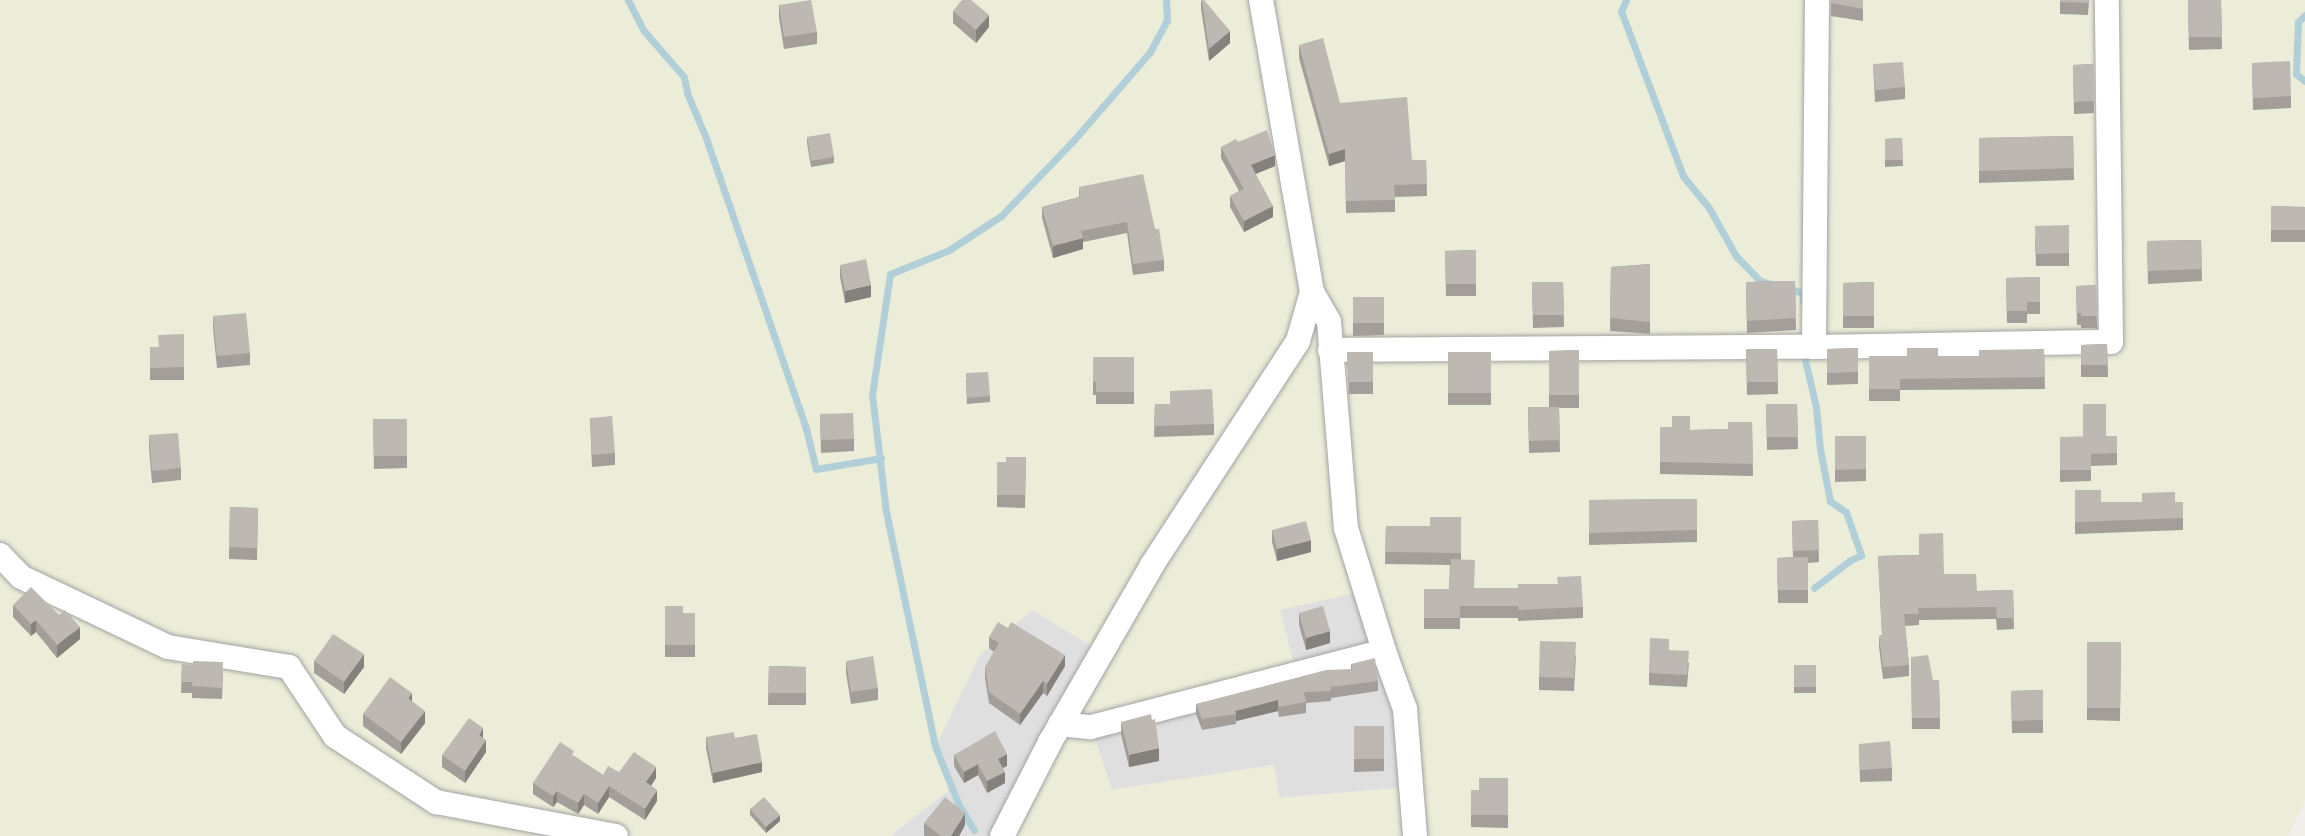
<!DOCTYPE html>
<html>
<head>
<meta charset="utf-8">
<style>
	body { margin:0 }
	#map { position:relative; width:2305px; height:836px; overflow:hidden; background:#f1efea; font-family:"PT Sans",sans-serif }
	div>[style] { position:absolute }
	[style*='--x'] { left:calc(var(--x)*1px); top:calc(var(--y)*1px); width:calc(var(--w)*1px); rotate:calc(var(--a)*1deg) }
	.residential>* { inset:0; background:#e0dfdf }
	.farmland>* { inset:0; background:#ebedd8 }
	.stream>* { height:7px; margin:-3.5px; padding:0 3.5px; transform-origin:3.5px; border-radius:3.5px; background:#b0cfd9 }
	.roads { filter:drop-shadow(0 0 2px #a3a3a3) drop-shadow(0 0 2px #a3a3a3) }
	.minor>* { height:24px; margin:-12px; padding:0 12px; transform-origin:12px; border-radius:12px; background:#fff }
	.wall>* { inset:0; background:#a39e9a }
	.shaded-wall>* { inset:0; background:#85817d }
	.building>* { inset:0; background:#beb8b3 }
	span { translate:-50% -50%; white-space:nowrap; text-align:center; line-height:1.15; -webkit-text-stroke:6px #fff; paint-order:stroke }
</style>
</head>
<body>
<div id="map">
	<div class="residential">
		<i style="clip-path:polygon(1365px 590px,1411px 787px,1279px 798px,1274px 765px,1112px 790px,1091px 727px,1296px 673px,1280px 609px)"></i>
		<i style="clip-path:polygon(1032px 609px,1102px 652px,1002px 836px,890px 836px,951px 788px,935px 746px,980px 655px)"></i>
	</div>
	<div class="farmland">
		<i style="clip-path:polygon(evenodd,0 0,2305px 0,2305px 799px,2288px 836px,1002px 836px,1102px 652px,1032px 610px,980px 655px,936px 746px,952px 788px,890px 836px,0 836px,0 0,1365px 591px,1411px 787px,1279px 798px,1274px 765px,1112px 790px,1091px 727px,1296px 674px,1280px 610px,1365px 591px)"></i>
	</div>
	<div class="stream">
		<i style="--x:628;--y:0;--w:35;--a:63"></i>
		<i style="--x:644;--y:31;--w:61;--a:49"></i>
		<i style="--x:684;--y:77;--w:16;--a:79"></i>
		<i style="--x:687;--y:93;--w:49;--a:67.1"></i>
		<i style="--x:706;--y:138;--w:308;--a:71"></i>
		<i style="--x:806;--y:429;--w:41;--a:76"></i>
		<i style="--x:816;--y:469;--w:66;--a:-9.6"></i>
		<i style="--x:1626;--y:0;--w:12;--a:114"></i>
		<i style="--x:1621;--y:11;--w:176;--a:69.4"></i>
		<i style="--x:1683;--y:176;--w:41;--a:50.9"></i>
		<i style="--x:1709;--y:208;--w:55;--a:60.6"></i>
		<i style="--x:1736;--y:256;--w:35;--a:46"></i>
		<i style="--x:1760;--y:281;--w:11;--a:15"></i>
		<i style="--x:2305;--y:15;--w:10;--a:135"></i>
		<i style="--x:2298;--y:22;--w:52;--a:92.2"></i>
		<i style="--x:2296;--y:74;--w:11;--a:38"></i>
		<i style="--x:1787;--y:288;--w:17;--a:17"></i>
		<i style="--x:1803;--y:293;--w:8;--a:90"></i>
		<i style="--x:1803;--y:351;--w:57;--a:76.9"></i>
		<i style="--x:1816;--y:407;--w:42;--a:84.6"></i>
		<i style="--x:1820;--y:449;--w:53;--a:79.1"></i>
		<i style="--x:1830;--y:501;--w:19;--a:35"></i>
		<i style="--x:1846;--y:512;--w:46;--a:70.8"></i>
		<i style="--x:1861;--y:555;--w:13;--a:153"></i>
		<i style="--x:1849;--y:561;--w:44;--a:142.4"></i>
		<i style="--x:974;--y:830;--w:31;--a:-121"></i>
		<i style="--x:958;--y:803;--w:61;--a:-112"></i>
		<i style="--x:935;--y:746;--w:239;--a:-101.8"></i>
		<i style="--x:886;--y:512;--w:118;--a:-96.8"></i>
		<i style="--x:872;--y:395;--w:122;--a:-81.5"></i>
		<i style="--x:890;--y:274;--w:64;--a:-22.1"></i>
		<i style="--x:949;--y:250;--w:62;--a:-33.2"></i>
		<i style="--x:1001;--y:216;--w:104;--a:-46.2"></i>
		<i style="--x:1073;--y:141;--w:118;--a:-49.1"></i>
		<i style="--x:1150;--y:52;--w:36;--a:-62"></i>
		<i style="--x:1167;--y:20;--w:20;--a:-93"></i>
	</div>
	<div class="roads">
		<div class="minor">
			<i style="--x:1817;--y:0;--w:347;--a:90.5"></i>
			<i style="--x:1814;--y:347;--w:297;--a:-1"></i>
			<i style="--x:2111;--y:342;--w:342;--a:-90.7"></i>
			<i style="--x:1312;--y:292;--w:34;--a:60"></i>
			<i style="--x:1329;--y:322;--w:207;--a:85.3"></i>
			<i style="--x:1346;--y:528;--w:129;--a:72.8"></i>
			<i style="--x:1384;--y:651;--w:62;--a:70.1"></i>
			<i style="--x:1405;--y:709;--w:127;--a:85.5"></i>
			<i style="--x:1330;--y:350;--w:484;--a:-0.4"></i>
			<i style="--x:0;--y:555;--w:30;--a:46"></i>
			<i style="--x:21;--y:577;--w:163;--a:25.5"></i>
			<i style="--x:168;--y:647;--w:123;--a:9.4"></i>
			<i style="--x:289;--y:667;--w:83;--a:56.3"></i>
			<i style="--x:335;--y:736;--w:121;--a:33.2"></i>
			<i style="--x:436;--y:802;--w:183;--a:10.7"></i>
			<i style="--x:1060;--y:724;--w:31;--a:6"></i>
			<i style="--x:1091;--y:727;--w:303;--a:-14.5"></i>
			<i style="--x:1002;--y:836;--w:106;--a:-62.9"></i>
			<i style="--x:1050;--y:742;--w:204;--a:-60"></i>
			<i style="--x:1152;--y:565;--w:267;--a:-56.9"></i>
			<i style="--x:1298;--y:341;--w:51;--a:-74.1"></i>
			<i style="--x:1312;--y:292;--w:296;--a:-99.9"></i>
		</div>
	</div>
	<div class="wall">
		<i style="clip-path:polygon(1201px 0,1230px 43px,1209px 61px,1201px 9px)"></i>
		<i style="clip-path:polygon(1831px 0,1863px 0,1863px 21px,1831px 16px)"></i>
		<i style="clip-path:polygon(2060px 0,2089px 0,2088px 15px,2060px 14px)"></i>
		<i style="clip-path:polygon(2188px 0,2221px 0,2222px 49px,2189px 50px)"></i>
		<i style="clip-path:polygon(779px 5px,817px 32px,817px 44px,784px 49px,779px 18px)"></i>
		<i style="clip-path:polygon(953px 11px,989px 27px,976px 43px,953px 23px)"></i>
		<i style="clip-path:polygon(1299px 45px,1340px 103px,1412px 160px,1426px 160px,1427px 196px,1395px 197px,1395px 212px,1346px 213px,1345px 161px,1329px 166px,1299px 58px)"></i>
		<i style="clip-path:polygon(2252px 63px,2291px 96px,2291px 108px,2253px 110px)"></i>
		<i style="clip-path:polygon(1873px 64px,1905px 87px,1905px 99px,1875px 102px)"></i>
		<i style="clip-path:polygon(2094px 64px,2094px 113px,2074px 114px,2073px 65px)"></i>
		<i style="clip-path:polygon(2073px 136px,2074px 180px,1979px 183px,1979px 138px)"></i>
		<i style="clip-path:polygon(807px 137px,834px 157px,834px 163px,811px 167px,807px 143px)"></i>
		<i style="clip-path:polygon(1902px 138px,1903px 166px,1885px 167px,1885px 139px)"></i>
		<i style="clip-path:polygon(1238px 142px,1275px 166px,1255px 174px,1273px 217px,1244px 232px,1230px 207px,1230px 196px,1239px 191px,1221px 158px,1221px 147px)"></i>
		<i style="clip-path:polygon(1079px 187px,1155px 229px,1164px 260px,1164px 271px,1133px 275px,1127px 233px,1083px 242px,1083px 249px,1053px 258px,1042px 218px,1042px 207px,1079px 197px)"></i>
		<i style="clip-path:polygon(2271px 206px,2305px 207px,2305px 242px,2271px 242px)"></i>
		<i style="clip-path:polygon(2069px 225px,2069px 266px,2036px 266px,2035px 238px)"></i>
		<i style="clip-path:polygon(2201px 240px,2202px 281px,2148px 284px,2147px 241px)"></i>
		<i style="clip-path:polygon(1476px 250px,1476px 296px,1446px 296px,1445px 251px)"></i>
		<i style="clip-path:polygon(1650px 264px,1650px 334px,1610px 331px,1611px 267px)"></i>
		<i style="clip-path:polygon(840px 265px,871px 297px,845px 303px,840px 277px)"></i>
		<i style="clip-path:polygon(2040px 277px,2040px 314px,2027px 314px,2027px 323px,2007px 323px,2006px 278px)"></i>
		<i style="clip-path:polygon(1795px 281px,1796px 330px,1747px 333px,1746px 282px)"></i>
		<i style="clip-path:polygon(1532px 282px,1563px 282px,1564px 327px,1533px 328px)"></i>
		<i style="clip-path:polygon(1874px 282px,1874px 328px,1843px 328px,1843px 283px)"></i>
		<i style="clip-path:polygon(2096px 285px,2097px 328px,2081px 328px,2081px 325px,2077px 325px,2076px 286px)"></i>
		<i style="clip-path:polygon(1353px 297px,1384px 297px,1384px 335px,1353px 336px)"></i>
		<i style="clip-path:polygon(213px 316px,250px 353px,250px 365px,217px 368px,213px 328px)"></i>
		<i style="clip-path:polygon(184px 334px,184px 380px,150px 380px,150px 347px,158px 347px)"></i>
		<i style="clip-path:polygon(2107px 344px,2108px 377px,2081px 377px,2081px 345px)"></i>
		<i style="clip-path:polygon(1858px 348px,1858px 384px,1827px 385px,1827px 349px)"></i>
		<i style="clip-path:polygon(1746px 349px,1777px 349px,1778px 394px,1747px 395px)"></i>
		<i style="clip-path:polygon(2044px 349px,2045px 389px,1900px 390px,1900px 401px,1869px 401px,1869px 356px,1979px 356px)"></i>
		<i style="clip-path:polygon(1579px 350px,1579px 408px,1559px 408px,1560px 452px,1529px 453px,1528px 407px,1549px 407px,1549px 351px)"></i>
		<i style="clip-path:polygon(1347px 352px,1373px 352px,1373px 394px,1349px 394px)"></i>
		<i style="clip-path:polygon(1448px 352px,1491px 352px,1491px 405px,1448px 405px)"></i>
		<i style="clip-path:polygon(1093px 357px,1134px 357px,1134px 404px,1096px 404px,1096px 395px,1093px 395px)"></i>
		<i style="clip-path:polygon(966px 380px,990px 396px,990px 402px,967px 404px)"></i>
		<i style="clip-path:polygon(1170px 391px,1214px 424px,1214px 435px,1154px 437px,1155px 404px,1170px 404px)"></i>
		<i style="clip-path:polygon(1766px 404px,1797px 404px,1798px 449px,1767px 450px)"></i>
		<i style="clip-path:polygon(820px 414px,854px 439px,854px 451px,821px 453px)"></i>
		<i style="clip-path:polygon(590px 418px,615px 453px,615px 465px,592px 467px)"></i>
		<i style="clip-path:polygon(373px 419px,407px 419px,407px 468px,374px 469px)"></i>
		<i style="clip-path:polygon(1752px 422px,1753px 476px,1660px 474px,1660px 427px,1690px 430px,1728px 429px)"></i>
		<i style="clip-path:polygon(149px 435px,181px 468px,181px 480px,152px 483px,149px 448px)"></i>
		<i style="clip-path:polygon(1835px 436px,1866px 436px,1866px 481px,1835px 482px)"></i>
		<i style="clip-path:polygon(2117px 436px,2117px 465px,2091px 466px,2091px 481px,2060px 482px,2060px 437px)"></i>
		<i style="clip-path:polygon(1026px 457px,1025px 508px,997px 507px,997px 462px,1006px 462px)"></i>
		<i style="clip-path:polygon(2075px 490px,2101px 502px,2183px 502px,2183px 530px,2075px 534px)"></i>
		<i style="clip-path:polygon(1697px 499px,1697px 542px,1589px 545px,1589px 500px)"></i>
		<i style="clip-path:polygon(230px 507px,258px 508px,257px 560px,229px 559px)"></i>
		<i style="clip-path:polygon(1461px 517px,1461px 560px,1474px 588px,1583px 607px,1583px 618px,1518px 621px,1518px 618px,1460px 618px,1460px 629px,1424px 629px,1424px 589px,1449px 589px,1450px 565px,1385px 564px,1386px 526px,1430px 526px)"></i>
		<i style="clip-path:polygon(1818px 520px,1819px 562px,1808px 563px,1808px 603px,1778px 603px,1777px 558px,1793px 557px,1792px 521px)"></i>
		<i style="clip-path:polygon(1272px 530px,1311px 552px,1277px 561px,1272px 542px)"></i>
		<i style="clip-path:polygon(1919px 555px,1944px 574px,1977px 591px,2013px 590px,2014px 629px,1997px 630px,1996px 619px,1919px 620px,1919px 625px,1905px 626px,1909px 665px,1909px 676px,1883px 679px,1879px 647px,1879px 636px,1882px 635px,1878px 556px)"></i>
		<i style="clip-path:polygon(13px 605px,80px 639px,57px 658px,36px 632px,31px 636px,13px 617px)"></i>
		<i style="clip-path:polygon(665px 606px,683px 613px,695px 613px,695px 657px,665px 657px)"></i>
		<i style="clip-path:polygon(1299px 613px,1330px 643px,1306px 650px,1299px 625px)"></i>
		<i style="clip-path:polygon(989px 637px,1065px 666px,1047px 696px,1043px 693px,1020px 725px,989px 703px,985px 678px,985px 667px,994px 652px,989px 648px)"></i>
		<i style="clip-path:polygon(2087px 642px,2121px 642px,2120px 721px,2087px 720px)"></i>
		<i style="clip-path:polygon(1669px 650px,1689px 663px,1687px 687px,1649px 685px,1649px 673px)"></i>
		<i style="clip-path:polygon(1576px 655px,1574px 691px,1539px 690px,1539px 677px)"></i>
		<i style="clip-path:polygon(1911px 657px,1933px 680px,1939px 680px,1940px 729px,1912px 729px)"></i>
		<i style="clip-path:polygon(314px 661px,364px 667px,344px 694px,314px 673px)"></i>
		<i style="clip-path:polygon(846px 661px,878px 688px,878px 700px,851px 704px,846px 673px)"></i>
		<i style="clip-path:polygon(182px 664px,223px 674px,222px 699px,192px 698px,192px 693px,181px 693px)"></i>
		<i style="clip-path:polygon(1351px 664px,1378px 681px,1378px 691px,1331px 698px,1331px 701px,1306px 703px,1306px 713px,1279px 717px,1278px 711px,1236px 721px,1236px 724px,1202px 730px,1196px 714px,1196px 704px,1351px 669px)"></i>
		<i style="clip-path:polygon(1794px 665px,1816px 665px,1816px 693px,1794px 693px)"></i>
		<i style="clip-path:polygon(769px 666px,806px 667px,806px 705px,768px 705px)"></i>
		<i style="clip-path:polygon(2043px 690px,2043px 733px,2012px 733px,2011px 691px)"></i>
		<i style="clip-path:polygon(412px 701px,425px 723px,401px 754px,363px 726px,363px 714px)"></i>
		<i style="clip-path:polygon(1121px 722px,1159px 761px,1129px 767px,1121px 734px)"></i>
		<i style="clip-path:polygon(1354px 726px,1384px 726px,1384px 771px,1354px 772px)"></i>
		<i style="clip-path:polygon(706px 737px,735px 738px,762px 772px,713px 783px,706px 748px)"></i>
		<i style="clip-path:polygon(483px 738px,486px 752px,465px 783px,442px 767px,442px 755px)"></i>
		<i style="clip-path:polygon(1859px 744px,1892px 768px,1892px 781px,1860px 782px)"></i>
		<i style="clip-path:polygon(954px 755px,1007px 766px,1003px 768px,1005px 783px,987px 793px,978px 775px,964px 783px,954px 766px)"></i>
		<i style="clip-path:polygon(574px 756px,603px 775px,619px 772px,656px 778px,651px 786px,657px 801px,645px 820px,609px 797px,598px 814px,584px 805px,578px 814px,557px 802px,553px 807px,533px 794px,533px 783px)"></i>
		<i style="clip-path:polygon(1508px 778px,1508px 828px,1471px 827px,1471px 790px,1479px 790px)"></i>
		<i style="clip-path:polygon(750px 809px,780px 821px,766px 833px,750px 815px)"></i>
		<i style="clip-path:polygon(924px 823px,965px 825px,959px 836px,925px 836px,924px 835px)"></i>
	</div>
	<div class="shaded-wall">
		<i style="clip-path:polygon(989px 15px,989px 27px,976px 43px,976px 30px)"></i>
		<i style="clip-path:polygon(1230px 31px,1230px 43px,1209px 61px,1209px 49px)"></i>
		<i style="clip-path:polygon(1345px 149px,1345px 161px,1329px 166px,1329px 154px)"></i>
		<i style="clip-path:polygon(1275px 155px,1275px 166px,1251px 176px,1251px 165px)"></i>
		<i style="clip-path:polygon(1273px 206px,1273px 217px,1244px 232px,1244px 221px)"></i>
		<i style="clip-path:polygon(1083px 238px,1083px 249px,1053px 258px,1053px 246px)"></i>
		<i style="clip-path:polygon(871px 285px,871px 297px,845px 303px,845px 291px)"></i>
		<i style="clip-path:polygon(1311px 540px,1311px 552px,1277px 561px,1277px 549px)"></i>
		<i style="clip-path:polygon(36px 620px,36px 632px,31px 636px,31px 624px)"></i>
		<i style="clip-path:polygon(80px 627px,80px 639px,57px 658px,57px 645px)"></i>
		<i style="clip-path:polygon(1330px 631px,1330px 643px,1306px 650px,1306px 638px)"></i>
		<i style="clip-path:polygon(364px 654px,364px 667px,344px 694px,344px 682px)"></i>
		<i style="clip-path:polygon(1065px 655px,1065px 666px,1047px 696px,1047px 684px)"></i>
		<i style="clip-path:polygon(1043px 681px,1043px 693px,1020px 725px,1020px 714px)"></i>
		<i style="clip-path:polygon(412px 693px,412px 705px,408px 698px)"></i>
		<i style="clip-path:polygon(1278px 700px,1278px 711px,1236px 721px,1236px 714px,1235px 711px)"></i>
		<i style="clip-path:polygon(425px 711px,425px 723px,401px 754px,401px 742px)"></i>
		<i style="clip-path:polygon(483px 728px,483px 740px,479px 735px)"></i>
		<i style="clip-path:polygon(486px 740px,486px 752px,465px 783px,465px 771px)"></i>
		<i style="clip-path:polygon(1159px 748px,1159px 761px,1129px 767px,1129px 755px)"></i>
		<i style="clip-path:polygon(1007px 754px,1007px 766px,998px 770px,998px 759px)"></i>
		<i style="clip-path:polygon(762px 762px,762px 772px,713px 783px,713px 773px)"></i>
		<i style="clip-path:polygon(978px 764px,978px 775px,964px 783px,964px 772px)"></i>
		<i style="clip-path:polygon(656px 767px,656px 778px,646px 793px,646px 782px)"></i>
		<i style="clip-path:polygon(1005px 772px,1005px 783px,987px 793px,987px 781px)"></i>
		<i style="clip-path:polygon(609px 786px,609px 797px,598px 814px,598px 803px)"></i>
		<i style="clip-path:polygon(657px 790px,657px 801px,645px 820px,645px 809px)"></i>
		<i style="clip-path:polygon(557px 791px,557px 802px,553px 807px,553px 796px)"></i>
		<i style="clip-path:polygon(584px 794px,584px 805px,578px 814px,578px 803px)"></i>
		<i style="clip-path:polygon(965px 813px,965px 825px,959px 836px,951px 836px)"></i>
		<i style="clip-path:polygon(780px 815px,780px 821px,766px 833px,766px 827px)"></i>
	</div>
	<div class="building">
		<i style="clip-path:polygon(811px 0,817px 32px,784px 37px,779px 5px)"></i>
		<i style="clip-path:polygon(962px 0,971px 0,989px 15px,976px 30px,953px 11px)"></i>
		<i style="clip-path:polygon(1202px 0,1204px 0,1230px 31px,1209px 49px)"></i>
		<i style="clip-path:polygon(1831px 0,1863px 0,1863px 9px,1831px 3px)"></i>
		<i style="clip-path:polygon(2060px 0,2089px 0,2088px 3px,2060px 2px)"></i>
		<i style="clip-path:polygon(2188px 0,2221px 0,2222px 37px,2189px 37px)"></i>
		<i style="clip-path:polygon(1323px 38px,1340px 103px,1407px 97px,1412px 160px,1426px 160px,1427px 184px,1394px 185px,1395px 200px,1346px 201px,1345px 149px,1329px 154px,1299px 45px)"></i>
		<i style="clip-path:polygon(2290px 61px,2291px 96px,2253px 98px,2252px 63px)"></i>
		<i style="clip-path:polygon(1903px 62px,1905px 87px,1875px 90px,1873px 64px)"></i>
		<i style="clip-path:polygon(2094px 64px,2094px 101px,2074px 102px,2073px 65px)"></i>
		<i style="clip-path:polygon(1267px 130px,1275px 155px,1251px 165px,1273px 206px,1244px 221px,1230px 196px,1244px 189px,1221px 147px,1236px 139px,1238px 142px)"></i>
		<i style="clip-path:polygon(830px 133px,834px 157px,811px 161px,807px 137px)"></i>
		<i style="clip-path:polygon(2073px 136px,2074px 168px,1979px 171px,1979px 138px)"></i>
		<i style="clip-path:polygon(1902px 138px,1903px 160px,1885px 160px,1885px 139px)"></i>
		<i style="clip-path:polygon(1143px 174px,1155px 229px,1159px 229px,1164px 260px,1133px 264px,1127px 222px,1081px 231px,1083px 238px,1053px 246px,1042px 207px,1080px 197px,1079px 187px)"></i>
		<i style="clip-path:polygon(2271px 206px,2305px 207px,2305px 230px,2271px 230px)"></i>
		<i style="clip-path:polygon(2069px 225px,2069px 253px,2036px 254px,2035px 226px)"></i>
		<i style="clip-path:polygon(2201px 240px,2202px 269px,2148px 271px,2147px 241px)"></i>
		<i style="clip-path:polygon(1476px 250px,1476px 284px,1446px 284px,1445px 251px)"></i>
		<i style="clip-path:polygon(866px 259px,871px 285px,845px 291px,840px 265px)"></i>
		<i style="clip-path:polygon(1650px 264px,1650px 322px,1610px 318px,1611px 267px)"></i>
		<i style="clip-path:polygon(2040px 277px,2040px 302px,2027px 302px,2027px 311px,2007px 311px,2006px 278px)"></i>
		<i style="clip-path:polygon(1795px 281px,1796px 318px,1747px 321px,1746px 282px)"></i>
		<i style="clip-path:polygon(1532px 282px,1563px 282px,1564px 315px,1533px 315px)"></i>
		<i style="clip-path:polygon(1874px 282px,1874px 316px,1843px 316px,1843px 283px)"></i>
		<i style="clip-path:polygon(2096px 285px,2097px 316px,2081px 316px,2081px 313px,2077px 313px,2076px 286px)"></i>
		<i style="clip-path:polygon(1353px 297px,1384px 297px,1384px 323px,1353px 323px)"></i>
		<i style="clip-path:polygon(246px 313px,250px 353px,217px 356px,213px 316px)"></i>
		<i style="clip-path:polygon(184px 334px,184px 367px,150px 368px,150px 347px,159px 347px,158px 335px)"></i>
		<i style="clip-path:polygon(2107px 344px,2108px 365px,2081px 365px,2081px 345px)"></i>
		<i style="clip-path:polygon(1858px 348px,1858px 372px,1827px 373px,1827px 349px)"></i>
		<i style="clip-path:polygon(1907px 348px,1938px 348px,1938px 356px,1979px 356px,1979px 350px,2044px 349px,2045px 377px,1900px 379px,1900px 389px,1869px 389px,1869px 356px,1907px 356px)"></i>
		<i style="clip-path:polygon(1746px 349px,1777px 349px,1778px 382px,1747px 382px)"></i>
		<i style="clip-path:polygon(1579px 350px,1579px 395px,1549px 395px,1549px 351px)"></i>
		<i style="clip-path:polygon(1347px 352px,1373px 352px,1373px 382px,1349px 382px)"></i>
		<i style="clip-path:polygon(1448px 352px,1491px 352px,1491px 393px,1448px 393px)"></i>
		<i style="clip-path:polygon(1093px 357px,1134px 357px,1134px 392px,1096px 392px,1096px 382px,1093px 382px)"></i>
		<i style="clip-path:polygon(988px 372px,990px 396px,967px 398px,966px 373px)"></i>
		<i style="clip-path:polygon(1212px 389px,1214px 424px,1154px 426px,1155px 404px,1170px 404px,1170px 391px)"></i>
		<i style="clip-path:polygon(1766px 404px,1797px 404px,1798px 437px,1767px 437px)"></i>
		<i style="clip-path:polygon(2083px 404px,2106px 404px,2106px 436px,2117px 436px,2117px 453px,2091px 454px,2091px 470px,2060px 470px,2060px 437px,2083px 437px)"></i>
		<i style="clip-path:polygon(1528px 407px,1559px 407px,1560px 440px,1529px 441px)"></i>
		<i style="clip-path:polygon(853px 413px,854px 439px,821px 440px,820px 414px)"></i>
		<i style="clip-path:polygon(612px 416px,615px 453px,592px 455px,590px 418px)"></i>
		<i style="clip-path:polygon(1672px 416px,1690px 416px,1690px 430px,1728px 429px,1728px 422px,1752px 422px,1753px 464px,1660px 462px,1660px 427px,1672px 427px)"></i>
		<i style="clip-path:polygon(373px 419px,407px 419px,407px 456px,374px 456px)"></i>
		<i style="clip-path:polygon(178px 433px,181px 468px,152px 471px,149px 435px)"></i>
		<i style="clip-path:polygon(1835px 436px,1866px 436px,1866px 469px,1835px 470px)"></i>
		<i style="clip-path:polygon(1006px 457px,1026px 457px,1025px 495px,997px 495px,997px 462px,1006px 462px)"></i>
		<i style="clip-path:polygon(2075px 490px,2101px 490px,2101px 502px,2142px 502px,2142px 493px,2175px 492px,2175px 502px,2183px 502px,2183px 518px,2075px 522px)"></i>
		<i style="clip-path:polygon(1697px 499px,1697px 530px,1589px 533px,1589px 500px)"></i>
		<i style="clip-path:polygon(230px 507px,258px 508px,257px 548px,229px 547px)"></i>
		<i style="clip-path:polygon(1430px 517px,1461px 517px,1461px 553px,1385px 552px,1386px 526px,1430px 526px)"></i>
		<i style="clip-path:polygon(1818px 520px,1819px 550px,1793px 551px,1792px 521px)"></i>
		<i style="clip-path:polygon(1306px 521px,1311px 540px,1277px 549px,1272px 530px)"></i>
		<i style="clip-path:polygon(1943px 533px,1944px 574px,1976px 574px,1977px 591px,2013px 590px,2014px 618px,1997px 618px,1996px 607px,1918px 608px,1919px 614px,1904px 614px,1909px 665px,1883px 667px,1879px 636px,1882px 635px,1878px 556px,1919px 555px,1919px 534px)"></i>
		<i style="clip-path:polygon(1808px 557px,1808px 590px,1778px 590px,1777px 558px)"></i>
		<i style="clip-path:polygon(1451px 559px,1475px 560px,1474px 588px,1518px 588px,1518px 584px,1558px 584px,1557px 577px,1581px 576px,1583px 607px,1518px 610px,1518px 606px,1460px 606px,1460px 618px,1424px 618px,1424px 589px,1449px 589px)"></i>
		<i style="clip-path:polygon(31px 587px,59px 615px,65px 610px,80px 627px,57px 645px,36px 620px,31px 624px,13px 605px)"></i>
		<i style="clip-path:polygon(665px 606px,683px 606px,683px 613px,695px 613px,695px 645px,665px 645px)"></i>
		<i style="clip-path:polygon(1323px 606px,1330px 631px,1306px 638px,1299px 613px)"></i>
		<i style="clip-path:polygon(998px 622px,1008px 628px,1011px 622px,1065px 655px,1047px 684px,1043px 681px,1020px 714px,989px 692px,985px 667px,999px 643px,989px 637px)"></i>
		<i style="clip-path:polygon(333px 634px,364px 654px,344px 682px,314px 661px)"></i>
		<i style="clip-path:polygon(1650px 638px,1669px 639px,1669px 650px,1689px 651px,1687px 675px,1649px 673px)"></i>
		<i style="clip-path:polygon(1540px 641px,1576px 642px,1574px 678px,1539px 677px)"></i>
		<i style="clip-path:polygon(2087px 642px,2121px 642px,2120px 708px,2087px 708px)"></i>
		<i style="clip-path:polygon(1928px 655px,1933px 680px,1939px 680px,1940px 718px,1912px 718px,1911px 657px)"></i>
		<i style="clip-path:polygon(873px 656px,878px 688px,851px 692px,846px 661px)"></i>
		<i style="clip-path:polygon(1375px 658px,1378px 681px,1330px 687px,1331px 691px,1304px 692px,1306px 702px,1279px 707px,1278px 700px,1235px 711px,1236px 714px,1202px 719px,1196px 704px,1326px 670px,1353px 669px,1351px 664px)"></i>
		<i style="clip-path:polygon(193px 661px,223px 662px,222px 688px,192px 686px,192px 682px,181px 682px,182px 664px,193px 665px)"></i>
		<i style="clip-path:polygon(1794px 665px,1816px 665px,1816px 687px,1794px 687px)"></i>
		<i style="clip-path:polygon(769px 666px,806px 667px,806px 693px,768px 693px)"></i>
		<i style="clip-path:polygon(390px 677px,412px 693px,408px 698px,425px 711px,401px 742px,363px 714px)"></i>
		<i style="clip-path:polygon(2043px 690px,2043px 720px,2012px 721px,2011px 691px)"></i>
		<i style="clip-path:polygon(1151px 714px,1152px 720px,1155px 719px,1159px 748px,1129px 755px,1121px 722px)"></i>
		<i style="clip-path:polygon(469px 718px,483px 728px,479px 735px,486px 740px,465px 771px,442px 755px)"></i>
		<i style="clip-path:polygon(1354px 726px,1384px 726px,1384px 759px,1354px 759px)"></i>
		<i style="clip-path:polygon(995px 731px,1007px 754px,998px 759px,1005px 772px,987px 781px,978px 764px,964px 772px,954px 755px)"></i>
		<i style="clip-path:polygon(734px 732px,735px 738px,757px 734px,762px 762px,713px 773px,706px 737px)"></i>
		<i style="clip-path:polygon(1890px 741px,1892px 768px,1860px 770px,1859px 744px)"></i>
		<i style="clip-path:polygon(560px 742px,574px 751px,572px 755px,603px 775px,608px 766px,619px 772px,634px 752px,656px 767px,646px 782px,657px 790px,645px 809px,609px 786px,598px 803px,584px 794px,578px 803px,557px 791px,553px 796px,533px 783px)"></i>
		<i style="clip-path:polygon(1479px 778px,1508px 778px,1508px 815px,1471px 815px,1471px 790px,1479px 790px)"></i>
		<i style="clip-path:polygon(764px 797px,780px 815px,766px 827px,750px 809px)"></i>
		<i style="clip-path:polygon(945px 797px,965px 813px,951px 836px,941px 836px,924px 823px)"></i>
	</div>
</div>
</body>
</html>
